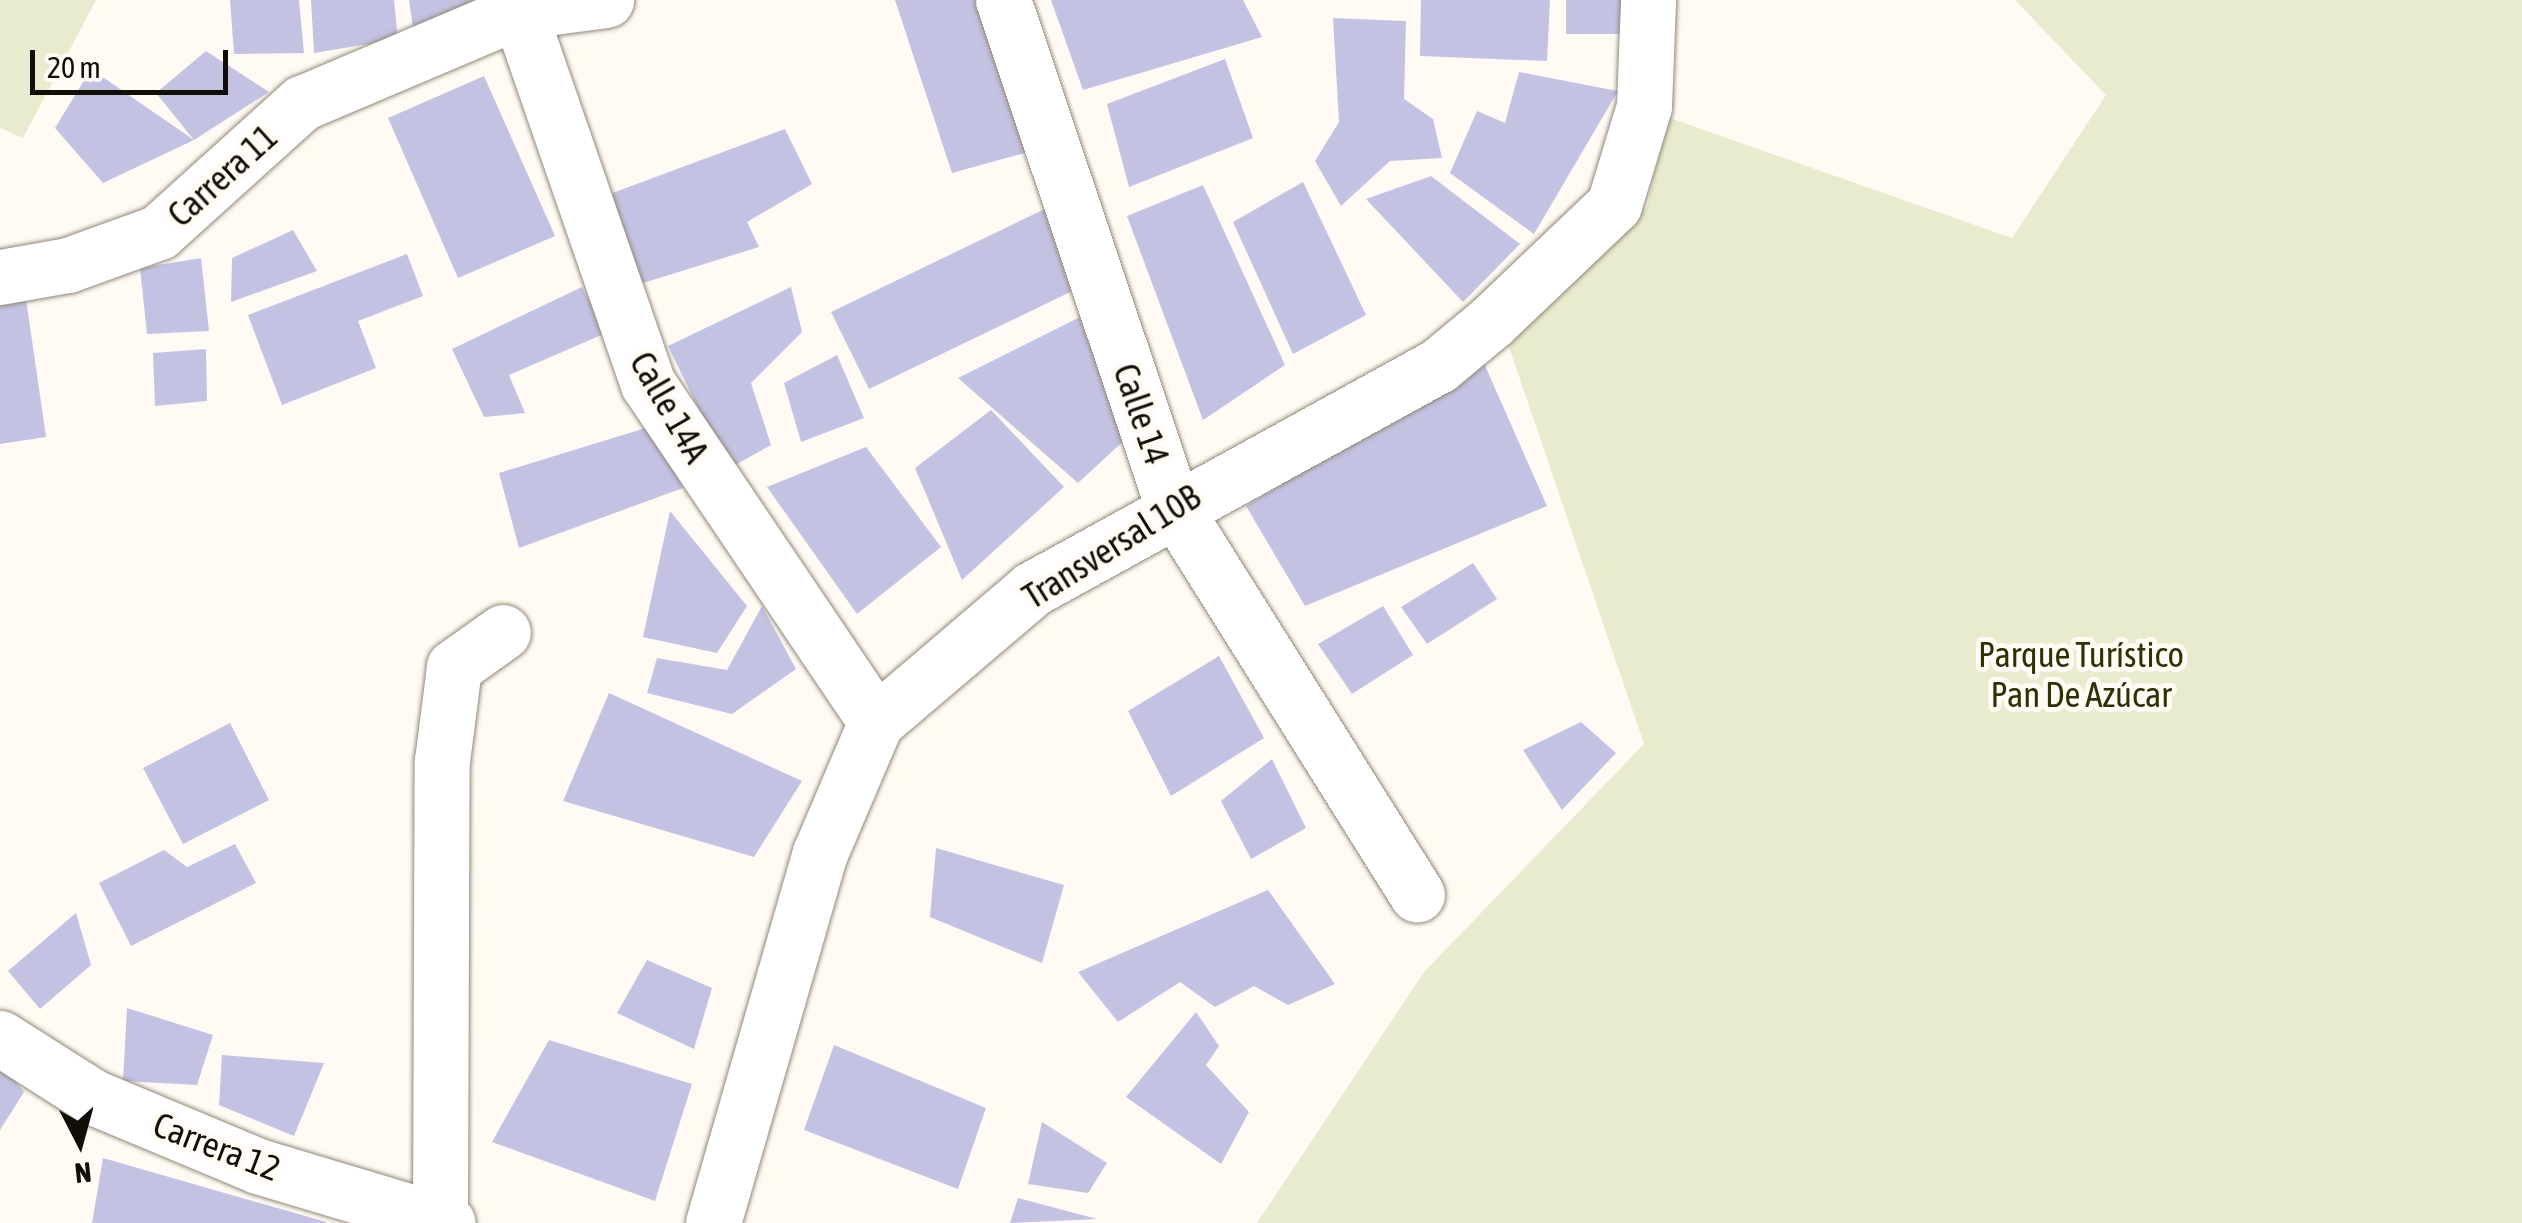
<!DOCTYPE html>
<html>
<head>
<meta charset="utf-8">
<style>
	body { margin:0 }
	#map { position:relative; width:2522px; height:1223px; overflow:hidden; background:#fffbf4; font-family:"Asap Condensed",sans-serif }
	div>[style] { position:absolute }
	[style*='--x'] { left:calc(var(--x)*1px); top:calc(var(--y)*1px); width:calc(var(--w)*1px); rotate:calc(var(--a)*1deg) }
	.green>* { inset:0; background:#e9ebce }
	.building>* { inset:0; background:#c4c2e3 }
	.roads { filter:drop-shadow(0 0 2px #908878) drop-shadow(0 0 2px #908878) }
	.minor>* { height:55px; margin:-27.5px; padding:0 27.5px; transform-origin:27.5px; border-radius:27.5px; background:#fff }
	.tertiary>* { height:55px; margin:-27.5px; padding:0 27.5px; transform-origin:27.5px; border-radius:27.5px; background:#fff }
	span { translate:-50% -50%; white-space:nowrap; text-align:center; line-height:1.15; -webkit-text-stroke:10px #fffbf4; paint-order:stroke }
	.street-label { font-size:35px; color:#110e08 }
	.park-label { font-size:35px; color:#2f3005 }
	.north { position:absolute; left:30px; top:1093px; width:100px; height:100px; -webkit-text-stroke:8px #fffbf4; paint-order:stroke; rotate:174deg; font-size:28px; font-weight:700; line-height:40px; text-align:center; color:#110e08 }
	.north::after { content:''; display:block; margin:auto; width:35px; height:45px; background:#110e08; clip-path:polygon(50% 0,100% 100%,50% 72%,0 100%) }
	.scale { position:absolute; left:30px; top:50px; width:198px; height:45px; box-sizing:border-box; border:5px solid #110e08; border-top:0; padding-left:12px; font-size:30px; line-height:35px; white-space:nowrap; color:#110e08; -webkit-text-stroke:8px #fffbf4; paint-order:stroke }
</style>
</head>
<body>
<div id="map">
	<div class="green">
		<i style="clip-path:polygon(0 0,96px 0,23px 138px,0 128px)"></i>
		<i style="clip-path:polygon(2015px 0,2522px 0,2522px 1223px,1257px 1223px,1424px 972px,1644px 744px,1503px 329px,1647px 207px,1667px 117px,2012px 238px,2106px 95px)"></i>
	</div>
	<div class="building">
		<i style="clip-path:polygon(230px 0,299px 0,304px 53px,234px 54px)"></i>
		<i style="clip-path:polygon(311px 0,394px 0,398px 39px,314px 53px)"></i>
		<i style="clip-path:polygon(409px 0,496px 0,415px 43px)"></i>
		<i style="clip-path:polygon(895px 0,1012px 0,1061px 143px,952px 173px)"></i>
		<i style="clip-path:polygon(1051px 0,1243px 0,1262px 37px,1083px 90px)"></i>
		<i style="clip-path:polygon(1421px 0,1550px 0,1547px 61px,1420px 56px)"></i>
		<i style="clip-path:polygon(1566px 0,1629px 0,1628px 34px,1566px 34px)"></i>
		<i style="clip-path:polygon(1333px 18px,1406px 21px,1404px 99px,1433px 119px,1442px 158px,1390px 161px,1341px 206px,1315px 161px,1339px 122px)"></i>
		<i style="clip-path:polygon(206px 51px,269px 92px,194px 140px,103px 183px,55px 128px,91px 69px,194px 140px,156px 93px)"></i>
		<i style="clip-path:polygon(1225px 59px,1253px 138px,1129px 187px,1107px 104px)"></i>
		<i style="clip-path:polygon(1519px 72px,1618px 91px,1534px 234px,1450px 173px,1477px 111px,1505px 123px)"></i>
		<i style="clip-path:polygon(484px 76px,555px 236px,458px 278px,388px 118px)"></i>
		<i style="clip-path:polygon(785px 129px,812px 184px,747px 222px,759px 247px,640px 284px,599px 198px)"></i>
		<i style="clip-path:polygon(1431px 176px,1520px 244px,1463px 302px,1366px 199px)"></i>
		<i style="clip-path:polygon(1303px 182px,1366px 315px,1293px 354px,1233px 222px)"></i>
		<i style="clip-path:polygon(1203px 185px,1285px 365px,1203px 420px,1127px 216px)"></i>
		<i style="clip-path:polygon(1051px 206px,1089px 283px,869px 389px,831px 312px)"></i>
		<i style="clip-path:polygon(293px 230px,317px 271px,231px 302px,232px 258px)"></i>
		<i style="clip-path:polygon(407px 254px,423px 296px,358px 321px,376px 368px,282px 405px,248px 315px)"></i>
		<i style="clip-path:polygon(201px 258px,209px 331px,147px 334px,140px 268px)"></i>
		<i style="clip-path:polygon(582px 287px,606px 333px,509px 375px,525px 413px,484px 417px,452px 349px)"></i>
		<i style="clip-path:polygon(791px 287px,802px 332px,751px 383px,771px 445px,728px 469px,668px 346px)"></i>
		<i style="clip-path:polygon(26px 299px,46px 437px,0 444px,0 303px)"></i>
		<i style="clip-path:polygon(1082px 316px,1129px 436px,1078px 483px,958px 378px)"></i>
		<i style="clip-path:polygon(206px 349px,207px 401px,155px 406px,153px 353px)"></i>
		<i style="clip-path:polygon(837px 355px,864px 418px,801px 442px,784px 383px)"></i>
		<i style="clip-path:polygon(1483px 361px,1547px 506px,1305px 606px,1246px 506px)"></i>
		<i style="clip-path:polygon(991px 410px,1064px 487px,962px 580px,915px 468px)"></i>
		<i style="clip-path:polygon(652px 426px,683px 488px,519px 548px,499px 473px)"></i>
		<i style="clip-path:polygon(866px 447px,941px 547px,857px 614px,767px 487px)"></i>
		<i style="clip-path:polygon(670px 511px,747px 606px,717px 653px,643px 637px)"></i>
		<i style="clip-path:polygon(1473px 563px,1497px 599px,1427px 644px,1401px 607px)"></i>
		<i style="clip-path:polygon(762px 606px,796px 669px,732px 714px,647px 693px,657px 658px,727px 670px)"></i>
		<i style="clip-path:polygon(1383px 606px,1413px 655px,1352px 694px,1318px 644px)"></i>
		<i style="clip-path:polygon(1219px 656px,1264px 738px,1171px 796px,1128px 711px)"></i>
		<i style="clip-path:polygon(609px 693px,802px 781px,754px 857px,563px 801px)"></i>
		<i style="clip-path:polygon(1581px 722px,1616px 753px,1562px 810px,1523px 750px)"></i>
		<i style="clip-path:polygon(230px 723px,269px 800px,183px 844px,143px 768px)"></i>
		<i style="clip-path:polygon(1272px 759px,1306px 828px,1251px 859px,1221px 801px)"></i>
		<i style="clip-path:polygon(235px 844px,256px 883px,131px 946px,99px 883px,164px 850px,187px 867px)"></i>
		<i style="clip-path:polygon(936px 848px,1064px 885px,1042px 963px,930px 917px)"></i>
		<i style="clip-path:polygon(1268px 890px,1335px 984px,1288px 1005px,1254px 986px,1215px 1007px,1180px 982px,1118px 1022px,1078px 972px)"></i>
		<i style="clip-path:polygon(76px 913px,91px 965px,40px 1009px,8px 971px)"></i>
		<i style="clip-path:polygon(647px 960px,712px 988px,694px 1049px,617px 1013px)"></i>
		<i style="clip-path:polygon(127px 1008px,213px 1035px,197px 1085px,123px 1081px)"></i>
		<i style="clip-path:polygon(1196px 1012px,1219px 1046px,1206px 1065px,1249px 1112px,1221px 1164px,1126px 1097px)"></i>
		<i style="clip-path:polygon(549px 1040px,692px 1084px,655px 1201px,492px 1142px)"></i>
		<i style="clip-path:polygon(834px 1045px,986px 1108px,958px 1189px,804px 1130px)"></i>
		<i style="clip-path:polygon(222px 1055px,324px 1063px,294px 1136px,219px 1105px)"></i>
		<i style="clip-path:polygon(0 1061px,24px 1092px,0 1130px)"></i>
		<i style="clip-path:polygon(1042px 1122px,1107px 1163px,1088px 1193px,1028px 1184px)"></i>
		<i style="clip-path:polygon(103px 1158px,326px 1222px,326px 1223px,92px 1223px)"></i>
		<i style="clip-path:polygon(1018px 1198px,1097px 1219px,1010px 1223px)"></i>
	</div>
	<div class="roads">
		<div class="minor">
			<i style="--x:515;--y:0;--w:406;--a:70.9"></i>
			<i style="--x:648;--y:384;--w:408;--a:56"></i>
			<i style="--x:1003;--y:0;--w:532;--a:71.46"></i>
			<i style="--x:1172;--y:504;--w:461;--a:57.9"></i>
			<i style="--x:0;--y:277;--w:69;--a:-10"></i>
			<i style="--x:68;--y:265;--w:97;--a:-19.9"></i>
			<i style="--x:159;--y:232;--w:193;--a:-42.1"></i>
			<i style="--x:302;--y:103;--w:233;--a:-23"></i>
			<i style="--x:516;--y:12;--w:91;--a:-7.6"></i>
			<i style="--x:0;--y:1038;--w:110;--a:32.4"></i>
			<i style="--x:93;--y:1097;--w:179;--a:22.7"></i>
			<i style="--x:258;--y:1166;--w:198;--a:16.7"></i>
			<i style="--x:440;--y:1222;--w:461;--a:-89.8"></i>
			<i style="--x:442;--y:761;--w:95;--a:-82.7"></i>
			<i style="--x:454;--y:667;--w:60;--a:-35.5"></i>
		</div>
		<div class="tertiary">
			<i style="--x:713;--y:1223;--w:385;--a:-73.9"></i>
			<i style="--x:820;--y:853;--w:142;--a:-66.9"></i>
			<i style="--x:876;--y:722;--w:205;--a:-40.4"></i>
			<i style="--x:1032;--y:589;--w:463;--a:-28.8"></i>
			<i style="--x:1438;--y:366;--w:69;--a:-39.7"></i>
			<i style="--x:1491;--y:322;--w:170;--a:-43.6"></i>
			<i style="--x:1614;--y:205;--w:103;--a:-73.1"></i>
			<i style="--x:1644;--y:106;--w:106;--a:-87.8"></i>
		</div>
	</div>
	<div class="street-label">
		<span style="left:222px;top:175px;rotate:-42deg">Carrera 11</span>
		<span style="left:670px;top:407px;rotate:60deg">Calle 14A</span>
		<span style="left:1142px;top:414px;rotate:71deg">Calle 14</span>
		<span style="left:1111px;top:546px;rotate:-32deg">Transversal 10B</span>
		<span style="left:217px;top:1146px;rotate:21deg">Carrera 12</span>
	</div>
	<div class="park-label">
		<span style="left:2081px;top:674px">Parque Turístico<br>Pan De Azúcar</span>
	</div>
	<div class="north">N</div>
	<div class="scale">20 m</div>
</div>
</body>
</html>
